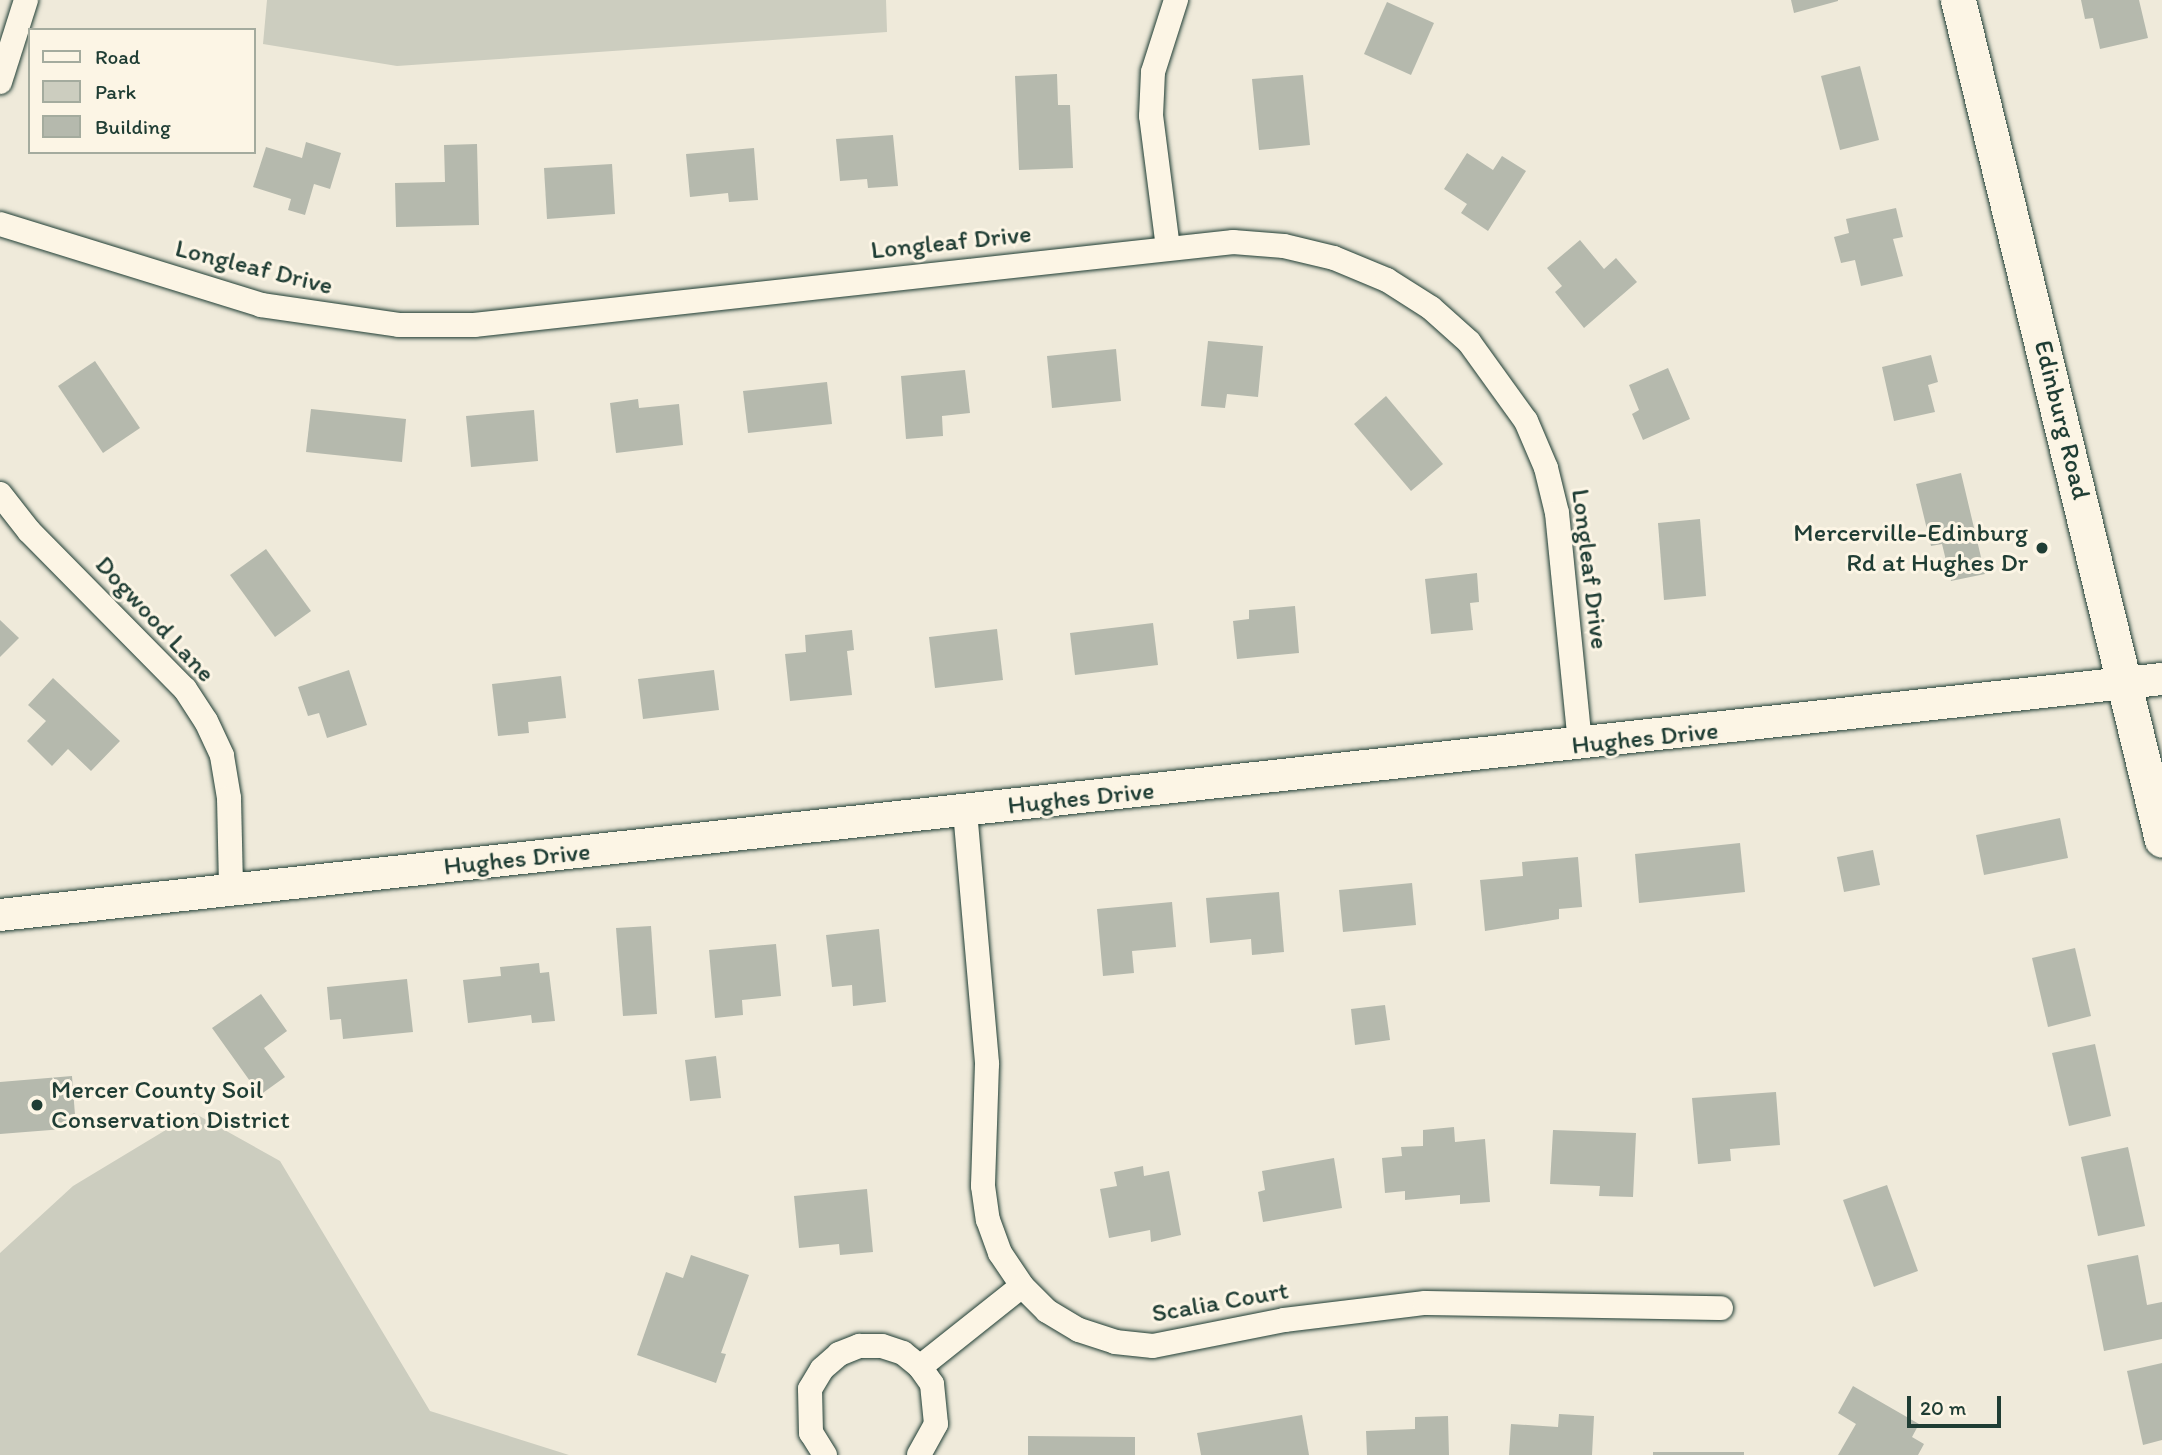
<!DOCTYPE html>
<html>
<head>
<meta charset="utf-8">
<style>
	body { margin:0 }
	#map { position:relative; width:2162px; height:1455px; overflow:hidden; background:#efeada; font-family:Itim,sans-serif }
	div>[style] { position:absolute }
	[style*='--x'] { left:calc(var(--x)*1px); top:calc(var(--y)*1px); width:calc(var(--w)*1px); rotate:calc(var(--a)*1deg) }
	.green>* { inset:0; background:#cccdbf }
	.building>* { inset:0; background:#b5b9ad }
	.roads { filter:drop-shadow(0 0 2px #1f3d34) drop-shadow(0 0 2px #1f3d34) }
	.minor>* { height:24px; margin:-12px; padding:0 12px; transform-origin:12px; border-radius:12px; background:#fcf5e5 }
	.tertiary>* { height:32px; margin:-16px; padding:0 16px; transform-origin:16px; border-radius:16px; background:#fcf5e5 }
	.secondary>* { height:35px; margin:-17.5px; padding:0 17.5px; transform-origin:17.5px; border-radius:17.5px; background:#fcf5e5 }
	.dots>* { width:19px; height:19px; translate:-50% -50%; box-sizing:border-box; border:4px solid #fcf5e5; border-radius:50% }
	span { translate:-50% -50%; white-space:nowrap; text-align:center; line-height:1.15; -webkit-text-stroke:6px #fcf5e5; paint-order:stroke }
	.street-label { font-size:26px; color:#1f3d34 }
	.poi-label { font-size:26px; color:#1f3d34 }
	.right { translate:-100% -50%; text-align:right }
	.left { translate:0 -50%; text-align:left }
	.legend { position:absolute; left:28px; top:28px; width:228px; height:126px; box-sizing:border-box; background:#fcf5e5; border:2px solid #a4ab9e; margin:0; padding:9px 12px; list-style:none; font-size:21px; color:#1f3d34 }
	.legend li { display:flex; align-items:center; gap:14px; height:35px }
	.legend b { width:35px; border:2px solid #a4ab9e }
	.scale { position:absolute; left:1907px; top:1396px; width:94px; height:32px; box-sizing:border-box; border:4px solid #1f3d34; border-top:0; padding-left:9px; font-size:21px; line-height:24px; white-space:nowrap; color:#1f3d34; -webkit-text-stroke:5px #fcf5e5; paint-order:stroke }
</style>
</head>
<body>
<div id="map">
	<div class="green">
		<i style="clip-path:polygon(267px 0,886px 0,887px 32px,397px 66px,263px 44px)"></i>
		<i style="clip-path:polygon(194px 1113px,280px 1161px,430px 1411px,569px 1455px,0 1455px,0 1253px,73px 1186px)"></i>
	</div>
	<div class="building">
		<i style="clip-path:polygon(1791px 0,1838px 0,1838px 1px,1794px 13px)"></i>
		<i style="clip-path:polygon(2081px 0,2139px 0,2148px 38px,2100px 49px,2093px 18px,2085px 19px)"></i>
		<i style="clip-path:polygon(1387px 2px,1434px 23px,1411px 75px,1364px 54px)"></i>
		<i style="clip-path:polygon(1860px 66px,1879px 140px,1840px 150px,1821px 76px)"></i>
		<i style="clip-path:polygon(1057px 74px,1058px 105px,1070px 105px,1073px 168px,1019px 170px,1015px 76px)"></i>
		<i style="clip-path:polygon(1303px 75px,1310px 145px,1259px 150px,1252px 79px)"></i>
		<i style="clip-path:polygon(893px 135px,898px 186px,868px 188px,867px 179px,840px 181px,836px 139px)"></i>
		<i style="clip-path:polygon(306px 142px,341px 153px,330px 189px,314px 184px,305px 215px,288px 210px,291px 199px,253px 187px,266px 147px,302px 158px)"></i>
		<i style="clip-path:polygon(477px 144px,479px 225px,396px 227px,395px 183px,445px 182px,444px 145px)"></i>
		<i style="clip-path:polygon(754px 148px,758px 200px,729px 202px,728px 193px,690px 197px,686px 154px)"></i>
		<i style="clip-path:polygon(1467px 153px,1493px 170px,1502px 156px,1526px 171px,1488px 231px,1461px 213px,1467px 204px,1444px 189px)"></i>
		<i style="clip-path:polygon(612px 164px,615px 214px,547px 219px,544px 168px)"></i>
		<i style="clip-path:polygon(1896px 208px,1903px 237px,1893px 239px,1903px 276px,1861px 286px,1855px 260px,1841px 263px,1834px 237px,1849px 233px,1846px 219px)"></i>
		<i style="clip-path:polygon(1580px 240px,1604px 269px,1616px 258px,1637px 282px,1584px 328px,1555px 292px,1562px 286px,1547px 268px)"></i>
		<i style="clip-path:polygon(1208px 341px,1263px 346px,1258px 397px,1227px 394px,1225px 408px,1201px 406px)"></i>
		<i style="clip-path:polygon(1116px 349px,1121px 401px,1052px 408px,1047px 356px)"></i>
		<i style="clip-path:polygon(1931px 355px,1938px 382px,1928px 385px,1935px 412px,1894px 421px,1882px 367px)"></i>
		<i style="clip-path:polygon(95px 361px,140px 428px,103px 453px,58px 386px)"></i>
		<i style="clip-path:polygon(1668px 368px,1690px 419px,1643px 440px,1632px 414px,1639px 410px,1629px 385px)"></i>
		<i style="clip-path:polygon(965px 370px,970px 413px,942px 416px,943px 436px,906px 439px,901px 376px)"></i>
		<i style="clip-path:polygon(827px 382px,832px 424px,748px 433px,743px 391px)"></i>
		<i style="clip-path:polygon(1386px 396px,1443px 464px,1411px 491px,1354px 424px)"></i>
		<i style="clip-path:polygon(638px 399px,639px 408px,679px 404px,683px 445px,616px 453px,610px 403px)"></i>
		<i style="clip-path:polygon(311px 409px,406px 419px,402px 462px,306px 452px)"></i>
		<i style="clip-path:polygon(534px 410px,538px 461px,471px 467px,466px 416px)"></i>
		<i style="clip-path:polygon(1961px 473px,1985px 574px,1951px 581px,1942px 544px,1931px 546px,1916px 484px)"></i>
		<i style="clip-path:polygon(1700px 519px,1706px 596px,1664px 600px,1658px 523px)"></i>
		<i style="clip-path:polygon(266px 549px,311px 611px,275px 637px,230px 575px)"></i>
		<i style="clip-path:polygon(1477px 573px,1479px 602px,1470px 603px,1473px 630px,1431px 634px,1425px 579px)"></i>
		<i style="clip-path:polygon(1295px 606px,1299px 653px,1237px 659px,1233px 621px,1249px 619px,1249px 610px)"></i>
		<i style="clip-path:polygon(0 620px,19px 638px,0 657px)"></i>
		<i style="clip-path:polygon(1153px 623px,1158px 665px,1075px 675px,1070px 633px)"></i>
		<i style="clip-path:polygon(997px 629px,1003px 680px,935px 688px,929px 637px)"></i>
		<i style="clip-path:polygon(852px 630px,854px 650px,847px 651px,852px 695px,790px 701px,785px 654px,806px 652px,805px 635px)"></i>
		<i style="clip-path:polygon(349px 670px,367px 725px,327px 738px,319px 713px,308px 716px,298px 687px)"></i>
		<i style="clip-path:polygon(714px 670px,719px 710px,643px 719px,638px 679px)"></i>
		<i style="clip-path:polygon(561px 676px,566px 718px,528px 722px,529px 733px,498px 736px,492px 684px)"></i>
		<i style="clip-path:polygon(53px 678px,120px 741px,91px 771px,68px 749px,52px 766px,27px 741px,46px 721px,28px 705px)"></i>
		<i style="clip-path:polygon(2060px 818px,2068px 858px,1984px 875px,1976px 835px)"></i>
		<i style="clip-path:polygon(1740px 843px,1745px 892px,1639px 903px,1635px 854px)"></i>
		<i style="clip-path:polygon(1873px 850px,1880px 885px,1844px 892px,1837px 857px)"></i>
		<i style="clip-path:polygon(1578px 857px,1582px 907px,1559px 909px,1559px 919px,1485px 931px,1480px 880px,1523px 876px,1522px 862px)"></i>
		<i style="clip-path:polygon(1412px 883px,1416px 925px,1343px 932px,1339px 890px)"></i>
		<i style="clip-path:polygon(1279px 892px,1284px 952px,1252px 955px,1251px 939px,1210px 943px,1206px 898px)"></i>
		<i style="clip-path:polygon(1172px 902px,1176px 947px,1132px 951px,1134px 973px,1103px 976px,1097px 909px)"></i>
		<i style="clip-path:polygon(651px 926px,657px 1014px,623px 1016px,616px 928px)"></i>
		<i style="clip-path:polygon(879px 929px,886px 1002px,853px 1006px,852px 985px,832px 987px,826px 935px)"></i>
		<i style="clip-path:polygon(776px 944px,781px 996px,742px 1000px,743px 1015px,715px 1018px,709px 950px)"></i>
		<i style="clip-path:polygon(2075px 948px,2091px 1016px,2048px 1027px,2032px 958px)"></i>
		<i style="clip-path:polygon(539px 963px,540px 973px,549px 972px,555px 1021px,532px 1023px,531px 1015px,468px 1023px,463px 980px,501px 976px,500px 967px)"></i>
		<i style="clip-path:polygon(407px 979px,413px 1032px,343px 1039px,341px 1019px,330px 1020px,327px 987px)"></i>
		<i style="clip-path:polygon(261px 994px,287px 1031px,264px 1048px,285px 1077px,260px 1095px,212px 1028px)"></i>
		<i style="clip-path:polygon(1385px 1005px,1390px 1040px,1355px 1045px,1351px 1009px)"></i>
		<i style="clip-path:polygon(2095px 1044px,2111px 1116px,2069px 1126px,2052px 1053px)"></i>
		<i style="clip-path:polygon(716px 1056px,721px 1098px,690px 1101px,685px 1060px)"></i>
		<i style="clip-path:polygon(72px 1076px,76px 1128px,0 1134px,0 1082px)"></i>
		<i style="clip-path:polygon(1776px 1092px,1780px 1145px,1730px 1149px,1731px 1161px,1698px 1164px,1692px 1098px)"></i>
		<i style="clip-path:polygon(1454px 1127px,1455px 1142px,1485px 1139px,1490px 1202px,1460px 1204px,1460px 1195px,1405px 1200px,1405px 1191px,1385px 1193px,1382px 1158px,1402px 1156px,1401px 1147px,1423px 1146px,1423px 1130px)"></i>
		<i style="clip-path:polygon(1553px 1130px,1636px 1133px,1633px 1197px,1599px 1196px,1600px 1186px,1550px 1184px)"></i>
		<i style="clip-path:polygon(2128px 1147px,2145px 1226px,2098px 1236px,2081px 1157px)"></i>
		<i style="clip-path:polygon(1334px 1158px,1342px 1208px,1263px 1222px,1258px 1192px,1265px 1190px,1262px 1171px)"></i>
		<i style="clip-path:polygon(1143px 1166px,1144px 1176px,1169px 1171px,1181px 1235px,1151px 1242px,1150px 1230px,1109px 1238px,1100px 1189px,1117px 1186px,1114px 1172px)"></i>
		<i style="clip-path:polygon(1887px 1185px,1918px 1271px,1874px 1287px,1843px 1200px)"></i>
		<i style="clip-path:polygon(867px 1189px,873px 1252px,840px 1255px,839px 1244px,799px 1248px,794px 1196px)"></i>
		<i style="clip-path:polygon(691px 1255px,749px 1275px,721px 1353px,726px 1354px,716px 1383px,637px 1355px,666px 1272px,683px 1278px)"></i>
		<i style="clip-path:polygon(2138px 1255px,2147px 1305px,2162px 1302px,2162px 1339px,2104px 1351px,2087px 1265px)"></i>
		<i style="clip-path:polygon(2162px 1363px,2162px 1440px,2143px 1445px,2127px 1371px)"></i>
		<i style="clip-path:polygon(1853px 1386px,1919px 1424px,1912px 1437px,1924px 1444px,1918px 1455px,1838px 1455px,1856px 1424px,1838px 1413px)"></i>
		<i style="clip-path:polygon(1559px 1414px,1594px 1416px,1592px 1455px,1509px 1455px,1511px 1424px,1558px 1427px)"></i>
		<i style="clip-path:polygon(1302px 1415px,1309px 1455px,1201px 1455px,1197px 1433px)"></i>
		<i style="clip-path:polygon(1448px 1416px,1449px 1455px,1367px 1455px,1366px 1431px,1415px 1429px,1415px 1417px)"></i>
		<i style="clip-path:polygon(1028px 1436px,1135px 1437px,1135px 1455px,1028px 1455px)"></i>
		<i style="clip-path:polygon(1653px 1452px,1744px 1452px,1744px 1455px,1653px 1455px)"></i>
	</div>
	<div class="roads">
		<div class="minor">
			<i style="--x:0;--y:82;--w:86;--a:-72.4"></i>
			<i style="--x:0;--y:224;--w:273;--a:17.2"></i>
			<i style="--x:261;--y:305;--w:139;--a:8.2"></i>
			<i style="--x:399;--y:325;--w:75;--a:0"></i>
			<i style="--x:474;--y:325;--w:764;--a:-6.24"></i>
			<i style="--x:1233;--y:242;--w:51;--a:4.5"></i>
			<i style="--x:1284;--y:246;--w:51;--a:13.5"></i>
			<i style="--x:1334;--y:258;--w:57;--a:22.5"></i>
			<i style="--x:1387;--y:280;--w:52;--a:32.5"></i>
			<i style="--x:1431;--y:308;--w:51;--a:41.8"></i>
			<i style="--x:1469;--y:342;--w:97;--a:54.2"></i>
			<i style="--x:1526;--y:421;--w:51;--a:66.9"></i>
			<i style="--x:1546;--y:468;--w:46;--a:76.3"></i>
			<i style="--x:1557;--y:513;--w:233;--a:84.3"></i>
			<i style="--x:1168;--y:248;--w:133;--a:-97.3"></i>
			<i style="--x:1151;--y:116;--w:44;--a:-87.4"></i>
			<i style="--x:1153;--y:72;--w:76;--a:-72.3"></i>
			<i style="--x:0;--y:494;--w:47;--a:51.9"></i>
			<i style="--x:29;--y:531;--w:222;--a:45.4"></i>
			<i style="--x:185;--y:689;--w:38;--a:57"></i>
			<i style="--x:206;--y:721;--w:38;--a:65"></i>
			<i style="--x:222;--y:756;--w:43;--a:80.5"></i>
			<i style="--x:229;--y:798;--w:91;--a:88.7"></i>
			<i style="--x:965;--y:811;--w:254;--a:85"></i>
			<i style="--x:987;--y:1064;--w:122;--a:91.9"></i>
			<i style="--x:983;--y:1186;--w:34;--a:82"></i>
			<i style="--x:988;--y:1220;--w:35;--a:70"></i>
			<i style="--x:1000;--y:1253;--w:40;--a:56"></i>
			<i style="--x:1022;--y:1286;--w:35;--a:45"></i>
			<i style="--x:1047;--y:1311;--w:37;--a:31"></i>
			<i style="--x:1079;--y:1330;--w:38;--a:18"></i>
			<i style="--x:1115;--y:1342;--w:38;--a:6"></i>
			<i style="--x:1153;--y:1346;--w:134;--a:-11.2"></i>
			<i style="--x:1284;--y:1320;--w:142;--a:-6.9"></i>
			<i style="--x:1425;--y:1303;--w:296;--a:1"></i>
			<i style="--x:920;--y:1367;--w:130;--a:-38.5"></i>
			<i style="--x:825;--y:1455;--w:26;--a:-122"></i>
			<i style="--x:811;--y:1433;--w:44;--a:-91.3"></i>
			<i style="--x:810;--y:1389;--w:23;--a:-59"></i>
			<i style="--x:822;--y:1369;--w:23;--a:-41"></i>
			<i style="--x:839;--y:1354;--w:22;--a:-22"></i>
			<i style="--x:859;--y:1346;--w:23;--a:0"></i>
			<i style="--x:882;--y:1346;--w:22;--a:18"></i>
			<i style="--x:903;--y:1353;--w:22;--a:39"></i>
			<i style="--x:920;--y:1367;--w:21;--a:55"></i>
			<i style="--x:932;--y:1384;--w:40;--a:84.3"></i>
			<i style="--x:936;--y:1424;--w:35;--a:119"></i>
		</div>
		<div class="tertiary">
			<i style="--x:0;--y:915;--w:2175;--a:-6.23"></i>
		</div>
		<div class="secondary">
			<i style="--x:1958;--y:0;--w:864;--a:76.35"></i>
		</div>
	</div>
	<div class="dots">
		<i style="left:2042px;top:548px;background:#1f3d34"></i>
		<i style="left:37px;top:1105px;background:#1f3d34"></i>
	</div>
	<div class="street-label">
		<span style="left:951px;top:242px;rotate:-6deg">Longleaf Drive</span>
		<span style="left:254px;top:267px;rotate:14deg">Longleaf Drive</span>
		<span style="left:2062px;top:420px;rotate:76deg">Edinburg Road</span>
		<span style="left:1590px;top:569px;rotate:83deg">Longleaf Drive</span>
		<span style="left:155px;top:619px;rotate:47deg">Dogwood Lane</span>
		<span style="left:1645px;top:738px;rotate:-6deg">Hughes Drive</span>
		<span style="left:1081px;top:798px;rotate:-6deg">Hughes Drive</span>
		<span style="left:517px;top:859px;rotate:-6deg">Hughes Drive</span>
		<span style="left:1220px;top:1302px;rotate:-10deg">Scalia Court</span>
	</div>
	<div class="poi-label">
		<span class="right" style="left:2028px;top:548px">Mercerville-Edinburg<br>Rd at Hughes Dr</span>
		<span class="left" style="left:51px;top:1105px">Mercer County Soil<br>Conservation District</span>
	</div>
	<ul class="legend">
	<li><b style="height:9px;background:#fcf5e5"></b>Road</li>
	<li><b style="height:19px;background:#cccdbf"></b>Park</li>
	<li><b style="height:19px;background:#b5b9ad"></b>Building</li>
	</ul>
	<div class="scale">20 m</div>
</div>
</body>
</html>
